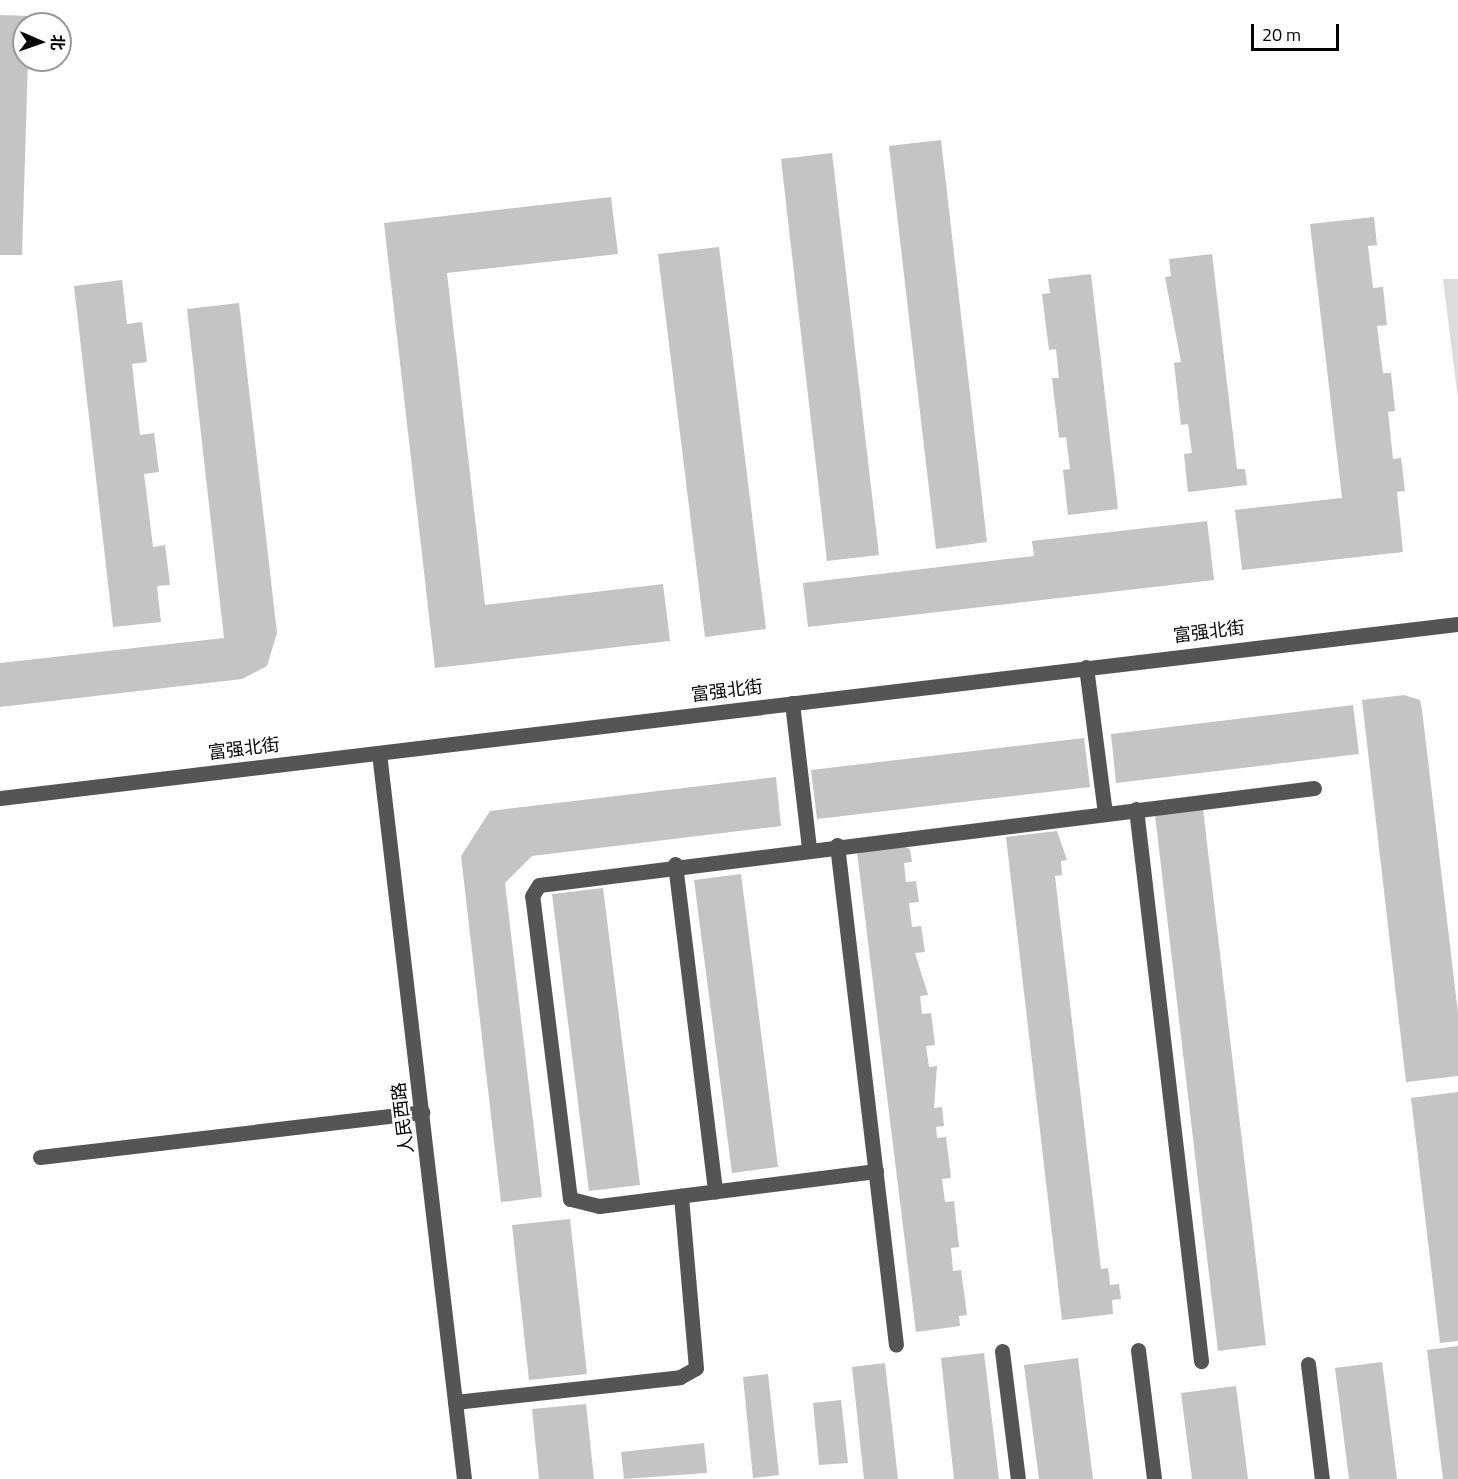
<!DOCTYPE html>
<html>
<head>
<meta charset="utf-8">
<style>
	body { margin:0 }
	#map { position:relative; width:1458px; height:1479px; overflow:hidden; background:#fff; font-family:"Titillium Web","Noto Sans SC",sans-serif }
	div>[style] { position:absolute }
	[style*='--x'] { left:calc(var(--x)*1px); top:calc(var(--y)*1px); width:calc(var(--w)*1px); rotate:calc(var(--a)*1deg) }
	.green>* { inset:0; background:#dcdcdc }
	.building>* { inset:0; background:#c4c4c4 }
	.minor>* { height:15px; margin:-7.5px; padding:0 7.5px; transform-origin:7.5px; border-radius:7.5px; background:#555 }
	span { translate:-50% -50%; white-space:nowrap; text-align:center; line-height:1.15; -webkit-text-stroke:5px #fff; paint-order:stroke }
	.street-label { font-size:18px; color:#000 }
	.north { position:absolute; left:12px; top:12px; width:60px; height:60px; box-sizing:border-box; background:#fff; border:2px solid #999; border-radius:50%; rotate:92deg; font-size:16px; font-weight:700; line-height:24px; text-align:center; color:#000 }
	.north::after { content:''; display:block; margin:auto; width:21px; height:27px; background:#000; clip-path:polygon(50% 0,100% 100%,50% 72%,0 100%) }
	.scale { position:absolute; left:1251px; top:24px; width:88px; height:27px; box-sizing:border-box; border:3px solid #000; border-top:0; padding-left:8px; font-size:18px; line-height:21px; white-space:nowrap; color:#000; -webkit-text-stroke:4px #fff; paint-order:stroke }
</style>
</head>
<body>
<div id="map">
	<div class="green">
		<i style="clip-path:polygon(1443px 279px,1458px 279px,1458px 399px)"></i>
	</div>
	<div class="building">
		<i style="clip-path:polygon(0 15px,30px 16px,29px 24px,24px 24px,28px 60px,22px 255px,0 255px)"></i>
		<i style="clip-path:polygon(941px 140px,987px 542px,936px 549px,889px 146px)"></i>
		<i style="clip-path:polygon(832px 153px,879px 555px,827px 561px,781px 159px)"></i>
		<i style="clip-path:polygon(611px 197px,618px 254px,447px 273px,485px 605px,663px 584px,670px 641px,435px 668px,384px 223px)"></i>
		<i style="clip-path:polygon(1374px 217px,1377px 245px,1368px 246px,1373px 288px,1383px 287px,1387px 325px,1377px 326px,1383px 373px,1391px 373px,1395px 411px,1388px 412px,1393px 459px,1401px 458px,1405px 491px,1397px 492px,1403px 552px,1242px 570px,1235px 510px,1342px 498px,1310px 224px)"></i>
		<i style="clip-path:polygon(719px 247px,766px 629px,705px 637px,658px 254px)"></i>
		<i style="clip-path:polygon(1212px 254px,1237px 469px,1245px 469px,1247px 485px,1188px 492px,1184px 454px,1192px 453px,1188px 424px,1181px 425px,1174px 363px,1181px 362px,1165px 277px,1171px 276px,1169px 259px)"></i>
		<i style="clip-path:polygon(1091px 274px,1118px 509px,1068px 515px,1063px 470px,1070px 469px,1066px 437px,1059px 438px,1052px 378px,1059px 378px,1056px 349px,1049px 350px,1042px 294px,1050px 293px,1048px 279px)"></i>
		<i style="clip-path:polygon(122px 280px,127px 324px,142px 322px,147px 362px,132px 364px,140px 435px,154px 433px,159px 472px,144px 474px,153px 547px,165px 545px,170px 585px,157px 586px,161px 622px,113px 627px,74px 286px)"></i>
		<i style="clip-path:polygon(239px 303px,277px 633px,267px 666px,242px 679px,0 707px,0 663px,224px 638px,187px 309px)"></i>
		<i style="clip-path:polygon(1207px 521px,1214px 580px,808px 627px,803px 583px,1034px 556px,1032px 541px)"></i>
		<i style="clip-path:polygon(1404px 695px,1420px 700px,1422px 710px,1458px 1013px,1458px 1076px,1406px 1082px,1362px 700px)"></i>
		<i style="clip-path:polygon(1353px 705px,1359px 754px,1116px 783px,1111px 734px)"></i>
		<i style="clip-path:polygon(1084px 738px,1090px 787px,817px 819px,811px 770px)"></i>
		<i style="clip-path:polygon(776px 777px,781px 826px,532px 856px,505px 883px,542px 1197px,501px 1202px,461px 856px,490px 811px)"></i>
		<i style="clip-path:polygon(1203px 809px,1266px 1345px,1218px 1351px,1155px 815px)"></i>
		<i style="clip-path:polygon(1057px 831px,1067px 860px,1061px 861px,1062px 875px,1055px 876px,1101px 1269px,1108px 1268px,1110px 1285px,1119px 1284px,1121px 1299px,1112px 1300px,1113px 1314px,1062px 1320px,1006px 837px)"></i>
		<i style="clip-path:polygon(902px 846px,910px 849px,912px 862px,904px 863px,906px 882px,916px 881px,919px 902px,909px 903px,912px 927px,921px 926px,925px 952px,915px 953px,928px 995px,920px 996px,922px 1014px,931px 1013px,935px 1045px,926px 1046px,929px 1067px,937px 1066px,934px 1108px,942px 1107px,944px 1126px,936px 1127px,937px 1138px,946px 1137px,951px 1178px,942px 1179px,945px 1202px,954px 1201px,959px 1247px,951px 1248px,953px 1271px,961px 1270px,967px 1315px,959px 1316px,960px 1326px,916px 1332px,857px 852px)"></i>
		<i style="clip-path:polygon(741px 874px,778px 1167px,732px 1173px,694px 880px)"></i>
		<i style="clip-path:polygon(603px 888px,640px 1185px,589px 1191px,552px 894px)"></i>
		<i style="clip-path:polygon(1458px 1092px,1458px 1341px,1440px 1343px,1411px 1098px)"></i>
		<i style="clip-path:polygon(570px 1219px,587px 1374px,529px 1380px,512px 1225px)"></i>
		<i style="clip-path:polygon(1458px 1346px,1458px 1479px,1443px 1479px,1427px 1350px)"></i>
		<i style="clip-path:polygon(984px 1353px,999px 1479px,954px 1479px,941px 1358px)"></i>
		<i style="clip-path:polygon(1078px 1358px,1093px 1479px,1039px 1479px,1024px 1365px)"></i>
		<i style="clip-path:polygon(1382px 1362px,1397px 1479px,1349px 1479px,1335px 1368px)"></i>
		<i style="clip-path:polygon(885px 1363px,898px 1479px,864px 1479px,852px 1367px)"></i>
		<i style="clip-path:polygon(768px 1374px,779px 1475px,753px 1478px,743px 1377px)"></i>
		<i style="clip-path:polygon(1236px 1386px,1248px 1479px,1192px 1479px,1181px 1393px)"></i>
		<i style="clip-path:polygon(841px 1400px,848px 1463px,819px 1465px,813px 1403px)"></i>
		<i style="clip-path:polygon(586px 1404px,594px 1479px,539px 1479px,532px 1409px)"></i>
		<i style="clip-path:polygon(704px 1443px,707px 1473px,624px 1479px,621px 1452px)"></i>
	</div>
	<div class="minor">
		<i style="--x:1086;--y:667;--w:147;--a:82.6"></i>
		<i style="--x:792;--y:703;--w:146;--a:83.3"></i>
		<i style="--x:379;--y:753;--w:731;--a:83.32"></i>
		<i style="--x:0;--y:798;--w:1468;--a:-6.81"></i>
		<i style="--x:1136;--y:809;--w:556;--a:83.28"></i>
		<i style="--x:837;--y:845;--w:503;--a:83.27"></i>
		<i style="--x:675;--y:864;--w:330;--a:83"></i>
		<i style="--x:40;--y:1157;--w:385;--a:-6.7"></i>
		<i style="--x:876;--y:1171;--w:279;--a:172.8"></i>
		<i style="--x:599;--y:1206;--w:30;--a:-166"></i>
		<i style="--x:570;--y:1199;--w:305;--a:-97.1"></i>
		<i style="--x:532;--y:896;--w:13;--a:-58"></i>
		<i style="--x:539;--y:885;--w:781;--a:-7.13"></i>
		<i style="--x:1138;--y:1350;--w:130;--a:82.9"></i>
		<i style="--x:1002;--y:1351;--w:129;--a:82.9"></i>
		<i style="--x:1308;--y:1364;--w:116;--a:83.1"></i>
		<i style="--x:455;--y:1402;--w:226;--a:-6.3"></i>
		<i style="--x:680;--y:1377;--w:18;--a:-29"></i>
		<i style="--x:696;--y:1368;--w:173;--a:-95"></i>
	</div>
	<div class="street-label">
		<span style="left:1209px;top:632px;rotate:-7deg">富强北街</span>
		<span style="left:727px;top:691px;rotate:-7deg">富强北街</span>
		<span style="left:244px;top:749px;rotate:-7deg">富强北街</span>
		<span style="left:403px;top:1118px;rotate:-97deg">人民西路</span>
	</div>
	<div class="north">北</div>
	<div class="scale">20 m</div>
</div>
</body>
</html>
